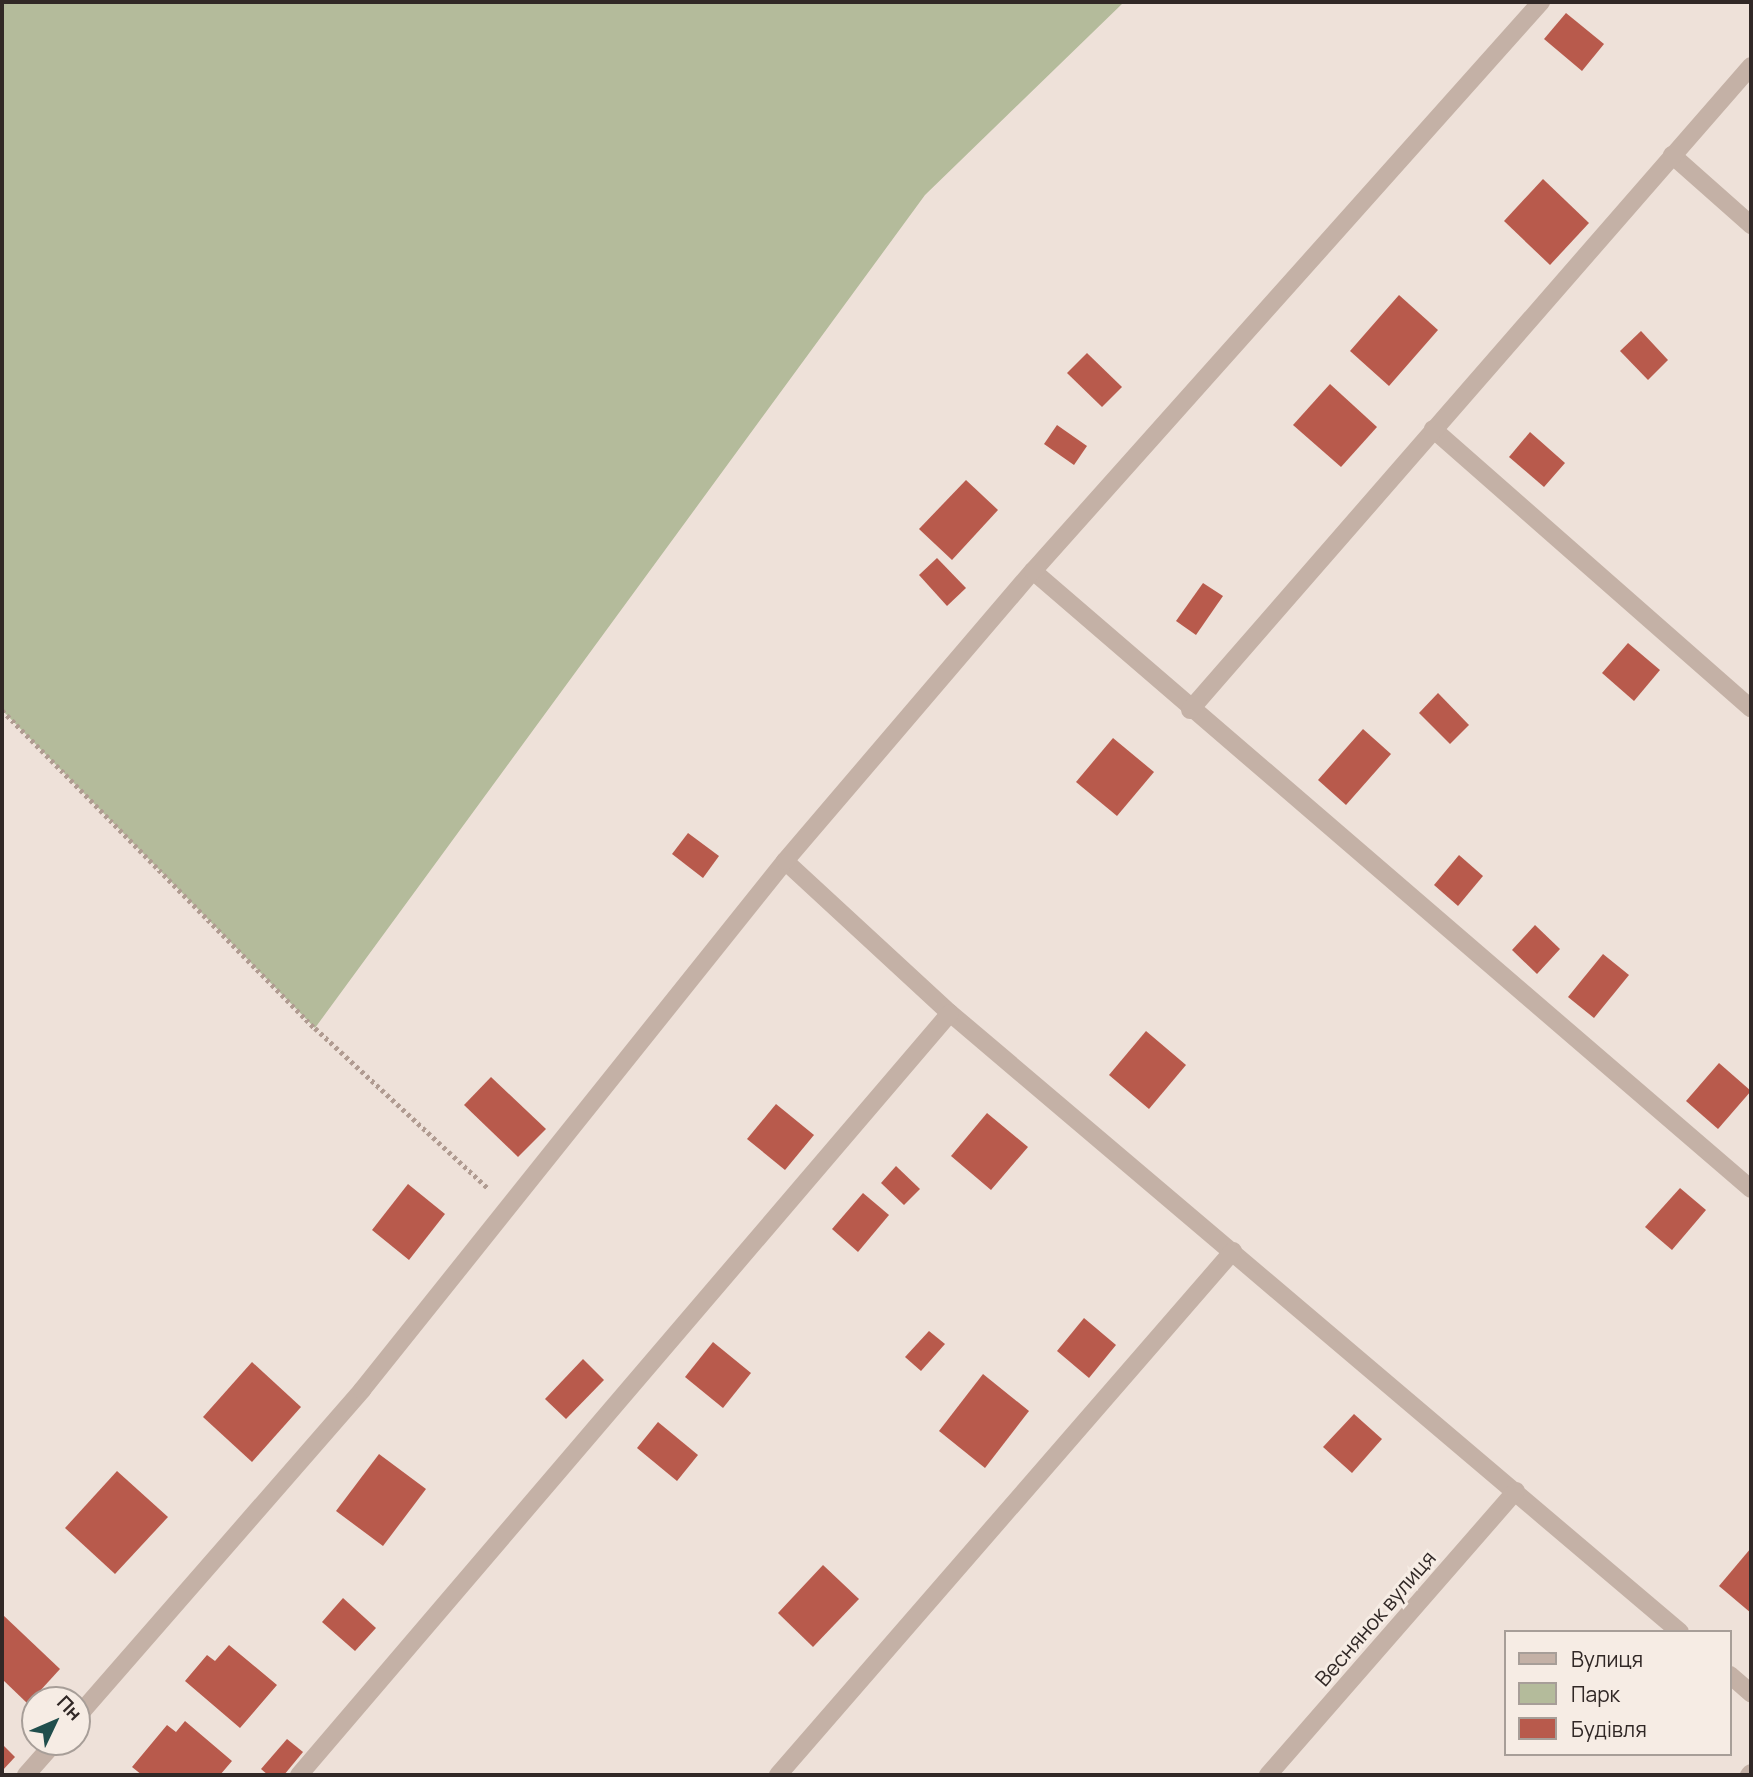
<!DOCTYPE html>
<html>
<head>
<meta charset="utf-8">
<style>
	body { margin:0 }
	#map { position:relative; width:1753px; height:1777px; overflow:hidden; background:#eee1d9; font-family:Manrope,sans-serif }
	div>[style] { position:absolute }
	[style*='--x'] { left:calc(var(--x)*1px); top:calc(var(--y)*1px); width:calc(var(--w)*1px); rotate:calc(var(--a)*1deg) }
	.green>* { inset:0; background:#b4bb9b }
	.building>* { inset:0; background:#b85a4c }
	.path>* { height:4.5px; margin-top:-2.25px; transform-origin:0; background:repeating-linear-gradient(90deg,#b09b91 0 3.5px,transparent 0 7px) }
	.minor>* { height:18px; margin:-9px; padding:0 9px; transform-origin:9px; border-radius:9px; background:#c4b1a6 }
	span { translate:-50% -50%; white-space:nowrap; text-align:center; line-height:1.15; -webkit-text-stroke:6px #f6ece4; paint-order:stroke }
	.street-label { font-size:21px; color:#312826 }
	.frame { position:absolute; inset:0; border:4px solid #312826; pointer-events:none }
	.legend { position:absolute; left:1504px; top:1630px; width:228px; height:126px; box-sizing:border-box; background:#f6ece4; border:2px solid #a79e98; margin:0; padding:9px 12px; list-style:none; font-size:21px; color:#312826 }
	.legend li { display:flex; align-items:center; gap:14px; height:35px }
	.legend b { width:35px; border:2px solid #a79e98 }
	.north { position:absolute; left:21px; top:1686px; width:70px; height:70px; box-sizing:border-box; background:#f6ece4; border:2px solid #a79e98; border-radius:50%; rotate:46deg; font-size:19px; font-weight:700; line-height:28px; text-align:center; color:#312826 }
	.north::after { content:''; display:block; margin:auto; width:24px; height:32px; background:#204e4c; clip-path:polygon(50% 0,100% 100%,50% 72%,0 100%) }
</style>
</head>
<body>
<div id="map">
	<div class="green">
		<i style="clip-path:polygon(2px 2px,1124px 2px,925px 195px,315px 1028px,2px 710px)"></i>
	</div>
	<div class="building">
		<i style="clip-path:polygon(1566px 13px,1604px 44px,1582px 71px,1544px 39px)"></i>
		<i style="clip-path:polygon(1543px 179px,1589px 223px,1550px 265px,1504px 221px)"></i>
		<i style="clip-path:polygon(1399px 295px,1438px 330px,1389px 386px,1350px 351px)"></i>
		<i style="clip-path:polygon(1641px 331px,1668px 360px,1648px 380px,1620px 351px)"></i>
		<i style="clip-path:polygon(1087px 353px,1122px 387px,1102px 407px,1067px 373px)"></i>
		<i style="clip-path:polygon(1330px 384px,1377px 427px,1341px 467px,1293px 425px)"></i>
		<i style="clip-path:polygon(1057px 425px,1087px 446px,1074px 465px,1044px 444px)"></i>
		<i style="clip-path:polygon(1530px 432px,1565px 463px,1544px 487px,1509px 457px)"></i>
		<i style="clip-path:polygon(966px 480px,998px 510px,952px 560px,919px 529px)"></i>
		<i style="clip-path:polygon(937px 558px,966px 588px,947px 606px,919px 575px)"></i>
		<i style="clip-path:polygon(1203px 583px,1223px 596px,1196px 635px,1176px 621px)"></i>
		<i style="clip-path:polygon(1628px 643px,1660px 670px,1634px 701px,1602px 673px)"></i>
		<i style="clip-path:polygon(1438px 693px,1469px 725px,1450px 744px,1419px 713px)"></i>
		<i style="clip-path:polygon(1363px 729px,1391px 754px,1346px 805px,1318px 780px)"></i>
		<i style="clip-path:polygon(1113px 738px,1154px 772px,1117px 816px,1076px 782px)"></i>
		<i style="clip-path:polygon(688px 833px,719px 856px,703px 878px,672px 854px)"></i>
		<i style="clip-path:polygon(1459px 855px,1483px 876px,1458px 906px,1434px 885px)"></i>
		<i style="clip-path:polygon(1535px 925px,1560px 949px,1537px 974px,1512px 950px)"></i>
		<i style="clip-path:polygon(1603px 954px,1629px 975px,1594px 1018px,1568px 997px)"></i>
		<i style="clip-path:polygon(1146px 1031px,1186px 1065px,1149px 1109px,1109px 1075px)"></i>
		<i style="clip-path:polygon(1719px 1063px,1751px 1091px,1718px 1129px,1686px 1101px)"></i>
		<i style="clip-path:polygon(491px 1077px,546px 1129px,518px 1157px,464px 1105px)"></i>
		<i style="clip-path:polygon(776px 1104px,814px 1135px,785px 1170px,747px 1139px)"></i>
		<i style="clip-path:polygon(987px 1113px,1028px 1147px,991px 1190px,951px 1156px)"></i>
		<i style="clip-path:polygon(896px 1166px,920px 1189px,904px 1205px,881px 1183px)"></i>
		<i style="clip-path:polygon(408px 1184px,445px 1214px,409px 1260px,372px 1230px)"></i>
		<i style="clip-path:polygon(1680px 1188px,1706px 1210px,1672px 1250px,1645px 1227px)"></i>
		<i style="clip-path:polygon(863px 1193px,889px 1215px,858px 1252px,832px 1229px)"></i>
		<i style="clip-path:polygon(1084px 1318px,1116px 1345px,1089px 1378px,1057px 1351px)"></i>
		<i style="clip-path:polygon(929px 1331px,945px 1344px,921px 1371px,905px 1357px)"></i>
		<i style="clip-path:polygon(713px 1342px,751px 1373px,723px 1408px,685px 1377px)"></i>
		<i style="clip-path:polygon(583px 1359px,604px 1380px,566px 1419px,545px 1399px)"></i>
		<i style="clip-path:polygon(252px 1362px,301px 1407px,252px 1462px,203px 1417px)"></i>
		<i style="clip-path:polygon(983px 1374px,1029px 1411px,985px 1468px,939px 1431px)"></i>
		<i style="clip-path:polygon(1354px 1414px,1382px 1439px,1352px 1473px,1323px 1447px)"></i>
		<i style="clip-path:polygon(658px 1422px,698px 1455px,677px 1481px,637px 1448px)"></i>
		<i style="clip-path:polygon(379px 1454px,426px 1489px,383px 1546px,336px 1511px)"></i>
		<i style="clip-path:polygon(117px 1471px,168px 1517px,115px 1574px,65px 1528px)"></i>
		<i style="clip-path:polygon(1751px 1548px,1751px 1613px,1719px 1586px)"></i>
		<i style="clip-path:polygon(823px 1565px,859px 1599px,813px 1647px,778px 1613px)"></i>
		<i style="clip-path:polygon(343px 1598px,376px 1628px,355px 1651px,322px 1622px)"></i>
		<i style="clip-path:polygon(3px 1615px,60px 1669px,28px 1704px,2px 1679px)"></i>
		<i style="clip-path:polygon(229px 1645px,277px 1685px,240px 1728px,185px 1681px,207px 1655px,215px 1661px)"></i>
		<i style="clip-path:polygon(185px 1721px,232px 1761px,220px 1775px,142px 1775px,132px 1767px,167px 1725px,176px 1732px)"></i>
		<i style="clip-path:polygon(287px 1739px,303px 1752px,284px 1775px,268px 1775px,261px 1769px)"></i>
		<i style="clip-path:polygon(2px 1744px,15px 1757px,2px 1771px)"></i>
	</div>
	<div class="path">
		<i style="--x:2;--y:710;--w:446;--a:45.5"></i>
		<i style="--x:315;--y:1028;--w:236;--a:42.8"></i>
	</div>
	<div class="minor">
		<i style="--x:1672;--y:155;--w:106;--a:41.5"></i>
		<i style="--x:1433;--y:429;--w:423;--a:41.3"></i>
		<i style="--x:1033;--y:571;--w:947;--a:40.72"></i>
		<i style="--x:1190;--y:710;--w:854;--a:-48.94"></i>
		<i style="--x:785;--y:861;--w:224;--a:42.7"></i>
		<i style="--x:950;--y:1013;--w:957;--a:40.3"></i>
		<i style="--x:1730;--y:1675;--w:28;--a:41"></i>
		<i style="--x:77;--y:1717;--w:434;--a:-48.9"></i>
		<i style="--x:362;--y:1390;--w:677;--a:-51.35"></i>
		<i style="--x:785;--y:861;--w:382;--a:-49.5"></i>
		<i style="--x:1033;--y:571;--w:763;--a:-48.24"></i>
		<i style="--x:26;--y:1775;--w:44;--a:-48.7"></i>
		<i style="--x:299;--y:1775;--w:1002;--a:-49.49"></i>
		<i style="--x:778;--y:1775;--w:694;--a:-49.03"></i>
		<i style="--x:1268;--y:1775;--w:377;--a:-48.9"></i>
		<i style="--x:1749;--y:1775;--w:3;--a:-45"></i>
	</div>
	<div class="street-label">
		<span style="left:1375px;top:1618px;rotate:-49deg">Веснянок вулиця</span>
	</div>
	<div class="frame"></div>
	<ul class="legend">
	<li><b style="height:9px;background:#c4b1a6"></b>Вулиця</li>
	<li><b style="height:19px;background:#b4bb9b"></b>Парк</li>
	<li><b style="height:19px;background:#b85a4c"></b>Будівля</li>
	</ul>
	<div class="north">Пн</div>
</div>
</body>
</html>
